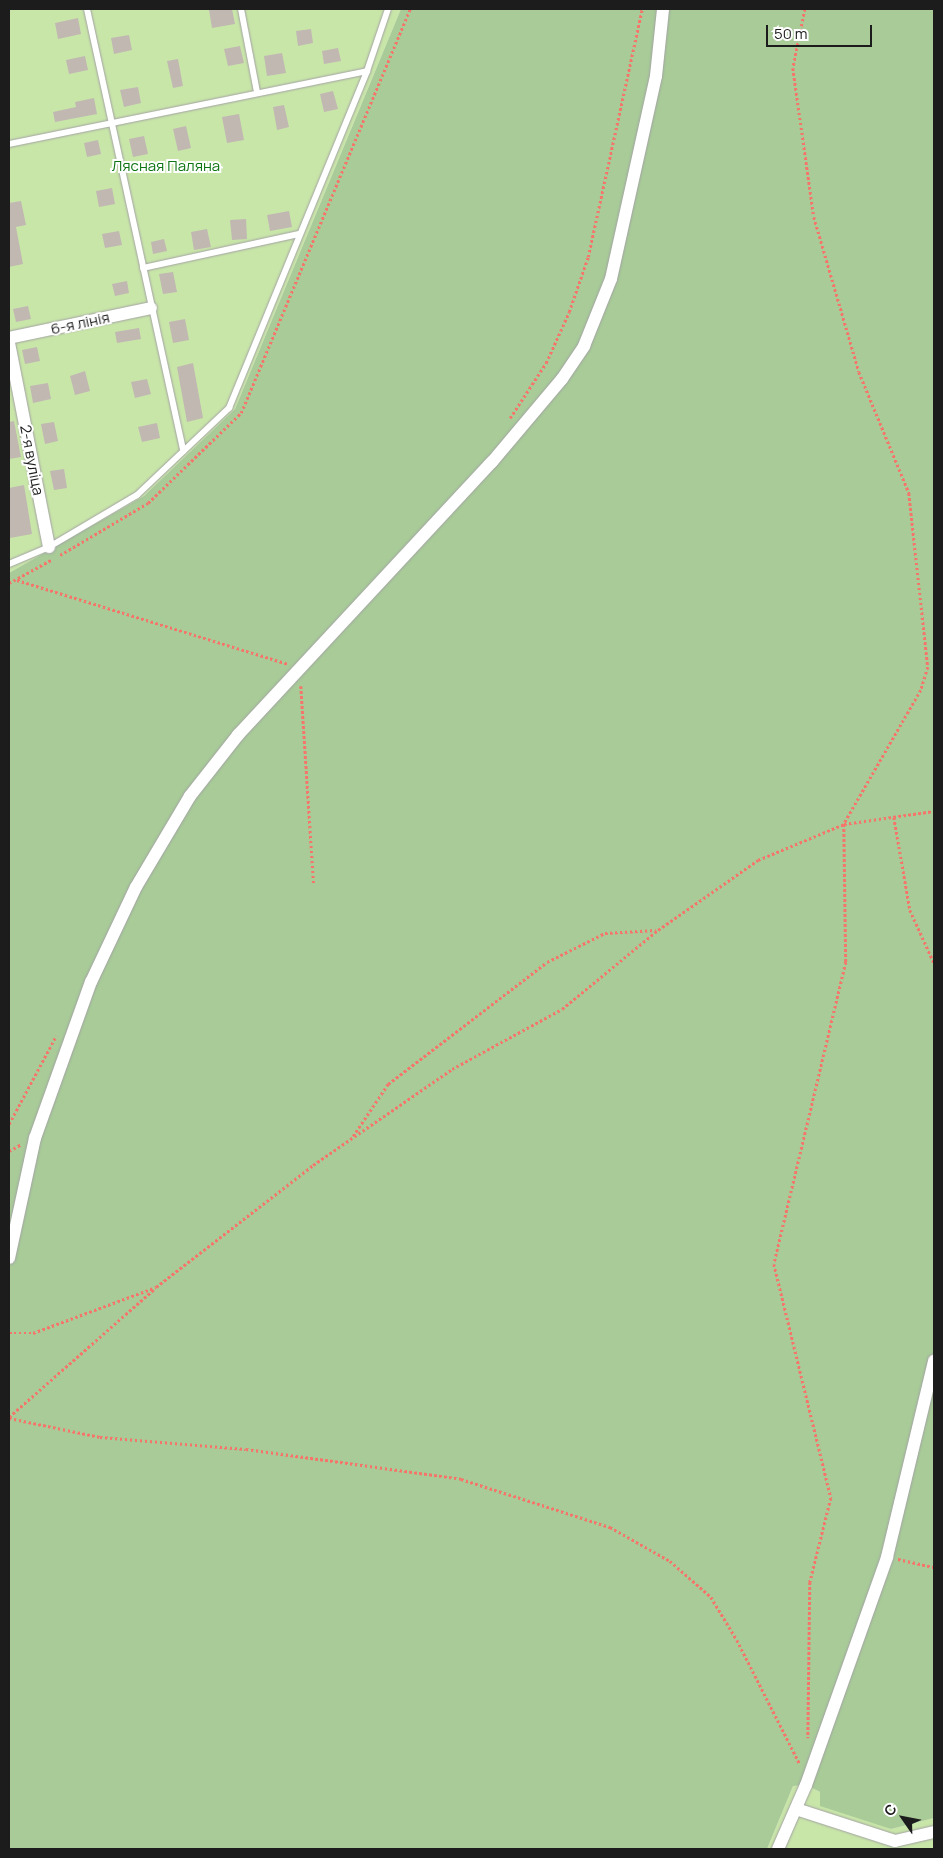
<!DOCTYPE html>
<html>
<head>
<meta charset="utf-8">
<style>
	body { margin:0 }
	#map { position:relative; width:943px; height:1858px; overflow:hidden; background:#ede9e2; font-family:Manrope,sans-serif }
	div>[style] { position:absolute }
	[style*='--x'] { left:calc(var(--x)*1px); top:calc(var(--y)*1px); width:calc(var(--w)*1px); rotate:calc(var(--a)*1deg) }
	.grass>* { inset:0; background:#c9e6a9 }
	.forest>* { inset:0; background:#a8cb98 }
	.building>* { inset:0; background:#c1b8b2 }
	.path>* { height:2.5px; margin-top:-1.25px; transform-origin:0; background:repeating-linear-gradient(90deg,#f5756b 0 2.5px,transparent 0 5px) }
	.roads { filter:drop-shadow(0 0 1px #a3a3a3) drop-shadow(0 0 1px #a3a3a3) }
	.service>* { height:6px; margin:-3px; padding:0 3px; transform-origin:3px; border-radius:3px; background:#fff }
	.minor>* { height:12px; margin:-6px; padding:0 6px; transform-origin:6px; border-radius:6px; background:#fff }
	span { translate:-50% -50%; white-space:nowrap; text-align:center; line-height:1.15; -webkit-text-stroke:4px #fff; paint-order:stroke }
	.park-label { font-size:15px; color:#0f7514 }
	.street-label { font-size:15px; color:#1c1c1c }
	.frame { position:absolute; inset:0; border:10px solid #1c1c1c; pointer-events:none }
	.north { position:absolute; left:878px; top:1793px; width:50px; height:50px; -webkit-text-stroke:4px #fff; paint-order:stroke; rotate:303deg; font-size:14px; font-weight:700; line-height:20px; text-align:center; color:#1c1c1c }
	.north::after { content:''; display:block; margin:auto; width:18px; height:22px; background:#1c1c1c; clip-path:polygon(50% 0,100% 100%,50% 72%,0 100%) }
	.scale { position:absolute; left:766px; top:25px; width:106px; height:22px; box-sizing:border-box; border:2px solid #1c1c1c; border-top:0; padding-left:6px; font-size:15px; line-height:18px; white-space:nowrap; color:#1c1c1c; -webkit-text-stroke:4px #fff; paint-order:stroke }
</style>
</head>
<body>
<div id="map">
	<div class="grass">
		<i style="clip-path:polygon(9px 9px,401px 9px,235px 409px,144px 496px,9px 573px)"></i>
		<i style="clip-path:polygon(806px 1785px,891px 1829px,934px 1818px,934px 1849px,767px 1849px,793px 1786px)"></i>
	</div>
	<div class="forest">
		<i style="clip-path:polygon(401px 9px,934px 9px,934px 1818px,891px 1829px,820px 1806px,820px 1792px,806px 1785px,793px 1786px,767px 1849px,9px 1849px,9px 573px,144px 496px,235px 409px)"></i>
	</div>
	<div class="building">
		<i style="clip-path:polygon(232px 9px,235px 24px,212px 28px,209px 10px)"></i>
		<i style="clip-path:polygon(78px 18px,81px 34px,58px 39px,55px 23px)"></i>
		<i style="clip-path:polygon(311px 29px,313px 43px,298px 46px,296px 31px)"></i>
		<i style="clip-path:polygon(129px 35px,132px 50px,114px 54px,111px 38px)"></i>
		<i style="clip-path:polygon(240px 46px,244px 63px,228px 66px,224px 49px)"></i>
		<i style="clip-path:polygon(338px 48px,341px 61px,324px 64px,322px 51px)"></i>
		<i style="clip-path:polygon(282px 53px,286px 73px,267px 76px,264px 56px)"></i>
		<i style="clip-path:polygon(85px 56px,88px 70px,69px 74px,66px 60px)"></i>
		<i style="clip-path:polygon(178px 59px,183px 86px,173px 88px,167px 61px)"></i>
		<i style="clip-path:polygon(138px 87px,141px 103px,124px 107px,120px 90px)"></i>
		<i style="clip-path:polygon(333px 91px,338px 109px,324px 112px,320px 94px)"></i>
		<i style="clip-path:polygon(94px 98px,97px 114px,55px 122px,53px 112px,76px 107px,75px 102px)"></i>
		<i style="clip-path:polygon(284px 105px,289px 127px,277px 130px,273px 107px)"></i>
		<i style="clip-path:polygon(239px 114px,244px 140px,227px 143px,222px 117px)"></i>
		<i style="clip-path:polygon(186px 126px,191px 148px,178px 151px,173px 129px)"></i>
		<i style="clip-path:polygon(144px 136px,148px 154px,133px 157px,129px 139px)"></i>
		<i style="clip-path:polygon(98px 140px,101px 154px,87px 157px,84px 143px)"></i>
		<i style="clip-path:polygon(112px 188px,115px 204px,99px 207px,96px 191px)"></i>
		<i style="clip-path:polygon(21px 201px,26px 225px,16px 227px,23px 264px,9px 267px,9px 203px)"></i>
		<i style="clip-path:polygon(289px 211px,292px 227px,270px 231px,267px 215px)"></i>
		<i style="clip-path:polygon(246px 219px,247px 239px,232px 240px,230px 220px)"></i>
		<i style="clip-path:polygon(207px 229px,211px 247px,194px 250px,191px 232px)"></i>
		<i style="clip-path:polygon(119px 231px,122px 245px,105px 248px,102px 234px)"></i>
		<i style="clip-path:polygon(164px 239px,167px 251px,153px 254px,151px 242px)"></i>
		<i style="clip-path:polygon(173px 272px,177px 292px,163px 294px,159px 274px)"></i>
		<i style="clip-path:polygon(127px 281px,129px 293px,115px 296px,112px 284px)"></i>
		<i style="clip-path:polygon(28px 306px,31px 319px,16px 322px,13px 309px)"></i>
		<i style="clip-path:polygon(185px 319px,189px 340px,173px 343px,169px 322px)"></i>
		<i style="clip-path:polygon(139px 328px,141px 339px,117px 343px,115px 332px)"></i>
		<i style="clip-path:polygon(37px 347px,40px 361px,25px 364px,22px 350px)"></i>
		<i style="clip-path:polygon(193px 363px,203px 418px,187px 422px,177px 367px)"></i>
		<i style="clip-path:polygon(85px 371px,90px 391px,75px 395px,70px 376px)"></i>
		<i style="clip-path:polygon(147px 379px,151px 394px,135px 398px,131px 382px)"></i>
		<i style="clip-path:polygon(48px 383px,51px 399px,33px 403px,30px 386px)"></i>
		<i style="clip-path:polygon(14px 421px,21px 457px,9px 459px,9px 422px)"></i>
		<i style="clip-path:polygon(54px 422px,58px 441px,45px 444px,41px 424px)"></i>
		<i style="clip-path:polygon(157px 423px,160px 438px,142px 442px,138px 427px)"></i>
		<i style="clip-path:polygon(64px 469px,67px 488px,54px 490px,50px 471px)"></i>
		<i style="clip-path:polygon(24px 485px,32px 534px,10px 538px,9px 488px)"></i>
	</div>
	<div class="path">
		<i style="--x:805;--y:9;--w:60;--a:101.5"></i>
		<i style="--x:793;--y:68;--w:150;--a:82"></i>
		<i style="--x:814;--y:217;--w:161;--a:73.8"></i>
		<i style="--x:859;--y:372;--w:131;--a:67.5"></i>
		<i style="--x:909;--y:493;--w:175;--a:83.8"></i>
		<i style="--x:928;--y:667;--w:24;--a:107"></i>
		<i style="--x:921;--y:690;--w:155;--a:119.9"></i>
		<i style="--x:844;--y:824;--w:138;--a:89.2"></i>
		<i style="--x:846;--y:962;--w:310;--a:103.4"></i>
		<i style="--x:774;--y:1264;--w:241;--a:76.3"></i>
		<i style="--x:831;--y:1498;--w:87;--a:104"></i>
		<i style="--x:810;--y:1582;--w:156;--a:90.7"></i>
		<i style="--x:510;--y:418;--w:66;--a:-56.8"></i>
		<i style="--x:546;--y:363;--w:56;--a:-65.7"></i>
		<i style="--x:569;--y:312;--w:58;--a:-70.9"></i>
		<i style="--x:588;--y:257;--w:254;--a:-77.7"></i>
		<i style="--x:60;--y:555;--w:102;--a:-30.6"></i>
		<i style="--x:148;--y:503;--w:129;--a:-44.1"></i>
		<i style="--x:241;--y:413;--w:438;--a:-67.3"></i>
		<i style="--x:17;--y:580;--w:284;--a:17.2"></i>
		<i style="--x:9;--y:583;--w:48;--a:-28.7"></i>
		<i style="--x:301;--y:686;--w:199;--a:86.3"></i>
		<i style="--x:894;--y:817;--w:94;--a:80.2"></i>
		<i style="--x:910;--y:910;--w:58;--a:65.6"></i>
		<i style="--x:9;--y:1124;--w:100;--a:-61.9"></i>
		<i style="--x:353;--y:1136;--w:63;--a:-56.1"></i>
		<i style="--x:388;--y:1084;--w:200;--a:-37.5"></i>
		<i style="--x:547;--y:962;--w:65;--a:-26.6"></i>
		<i style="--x:605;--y:933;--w:51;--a:-3.4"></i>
		<i style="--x:9;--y:1151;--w:13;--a:-29"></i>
		<i style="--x:9;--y:1333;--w:24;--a:0"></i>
		<i style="--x:33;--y:1333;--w:131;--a:-20.5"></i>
		<i style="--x:156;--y:1287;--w:199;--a:-37.8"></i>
		<i style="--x:313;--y:1165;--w:169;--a:-34.6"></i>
		<i style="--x:452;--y:1069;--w:125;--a:-28.6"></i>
		<i style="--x:562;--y:1009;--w:124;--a:-39.5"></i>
		<i style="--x:658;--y:930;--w:122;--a:-35"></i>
		<i style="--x:758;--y:860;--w:93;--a:-22.7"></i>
		<i style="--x:844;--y:824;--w:91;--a:-8.2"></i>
		<i style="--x:9;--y:1417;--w:193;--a:-41.4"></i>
		<i style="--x:9;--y:1418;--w:93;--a:11.8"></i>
		<i style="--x:100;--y:1437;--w:146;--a:4.7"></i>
		<i style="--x:246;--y:1449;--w:217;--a:7.9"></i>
		<i style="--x:461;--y:1479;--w:157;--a:17.9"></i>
		<i style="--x:610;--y:1527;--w:69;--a:29.5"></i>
		<i style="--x:670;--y:1561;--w:55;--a:41.3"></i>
		<i style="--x:711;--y:1597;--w:50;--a:58.8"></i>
		<i style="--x:737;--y:1640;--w:139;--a:63.1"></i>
		<i style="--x:898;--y:1559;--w:37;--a:13"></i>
	</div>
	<div class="roads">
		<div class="service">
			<i style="--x:87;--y:9;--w:452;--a:77.7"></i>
			<i style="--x:241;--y:9;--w:85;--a:79.1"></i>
			<i style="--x:9;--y:144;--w:365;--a:-11.5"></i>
			<i style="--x:143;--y:268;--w:160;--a:-12.3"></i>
			<i style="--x:9;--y:564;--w:43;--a:-23"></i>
			<i style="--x:49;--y:547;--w:102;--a:-30.6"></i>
			<i style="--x:137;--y:495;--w:127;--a:-43.4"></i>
			<i style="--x:229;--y:408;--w:364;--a:-67.7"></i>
			<i style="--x:367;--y:71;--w:65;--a:-71.3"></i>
		</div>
		<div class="minor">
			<i style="--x:9;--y:338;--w:145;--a:-11.9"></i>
			<i style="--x:9;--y:343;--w:208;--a:78.9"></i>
			<i style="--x:9;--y:1258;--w:123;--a:-77.8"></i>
			<i style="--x:35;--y:1138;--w:166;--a:-70.3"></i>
			<i style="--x:91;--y:982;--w:105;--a:-64.7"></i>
			<i style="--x:136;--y:887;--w:106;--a:-59.3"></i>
			<i style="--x:190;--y:796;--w:78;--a:-51.8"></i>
			<i style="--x:238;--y:735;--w:373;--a:-47.1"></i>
			<i style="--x:492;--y:462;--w:109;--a:-49.9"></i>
			<i style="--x:562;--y:379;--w:40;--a:-56"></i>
			<i style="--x:584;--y:346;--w:72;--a:-68.1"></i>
			<i style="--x:611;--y:279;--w:208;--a:-77.5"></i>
			<i style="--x:656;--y:76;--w:67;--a:-84"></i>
			<i style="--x:796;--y:1809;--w:104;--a:17.9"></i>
			<i style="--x:895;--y:1841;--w:40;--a:-13"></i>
			<i style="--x:778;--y:1849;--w:70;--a:-66.4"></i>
			<i style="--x:806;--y:1785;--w:242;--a:-70.4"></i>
			<i style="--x:887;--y:1557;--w:202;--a:-76.5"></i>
		</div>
	</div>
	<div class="park-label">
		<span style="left:166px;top:166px">Лясная Паляна</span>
	</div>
	<div class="street-label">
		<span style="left:80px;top:323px;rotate:-12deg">6-я лінія</span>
		<span style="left:32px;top:460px;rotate:79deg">2-я вуліца</span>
	</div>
	<div class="frame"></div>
	<div class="north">С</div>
	<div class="scale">50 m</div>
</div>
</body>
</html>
